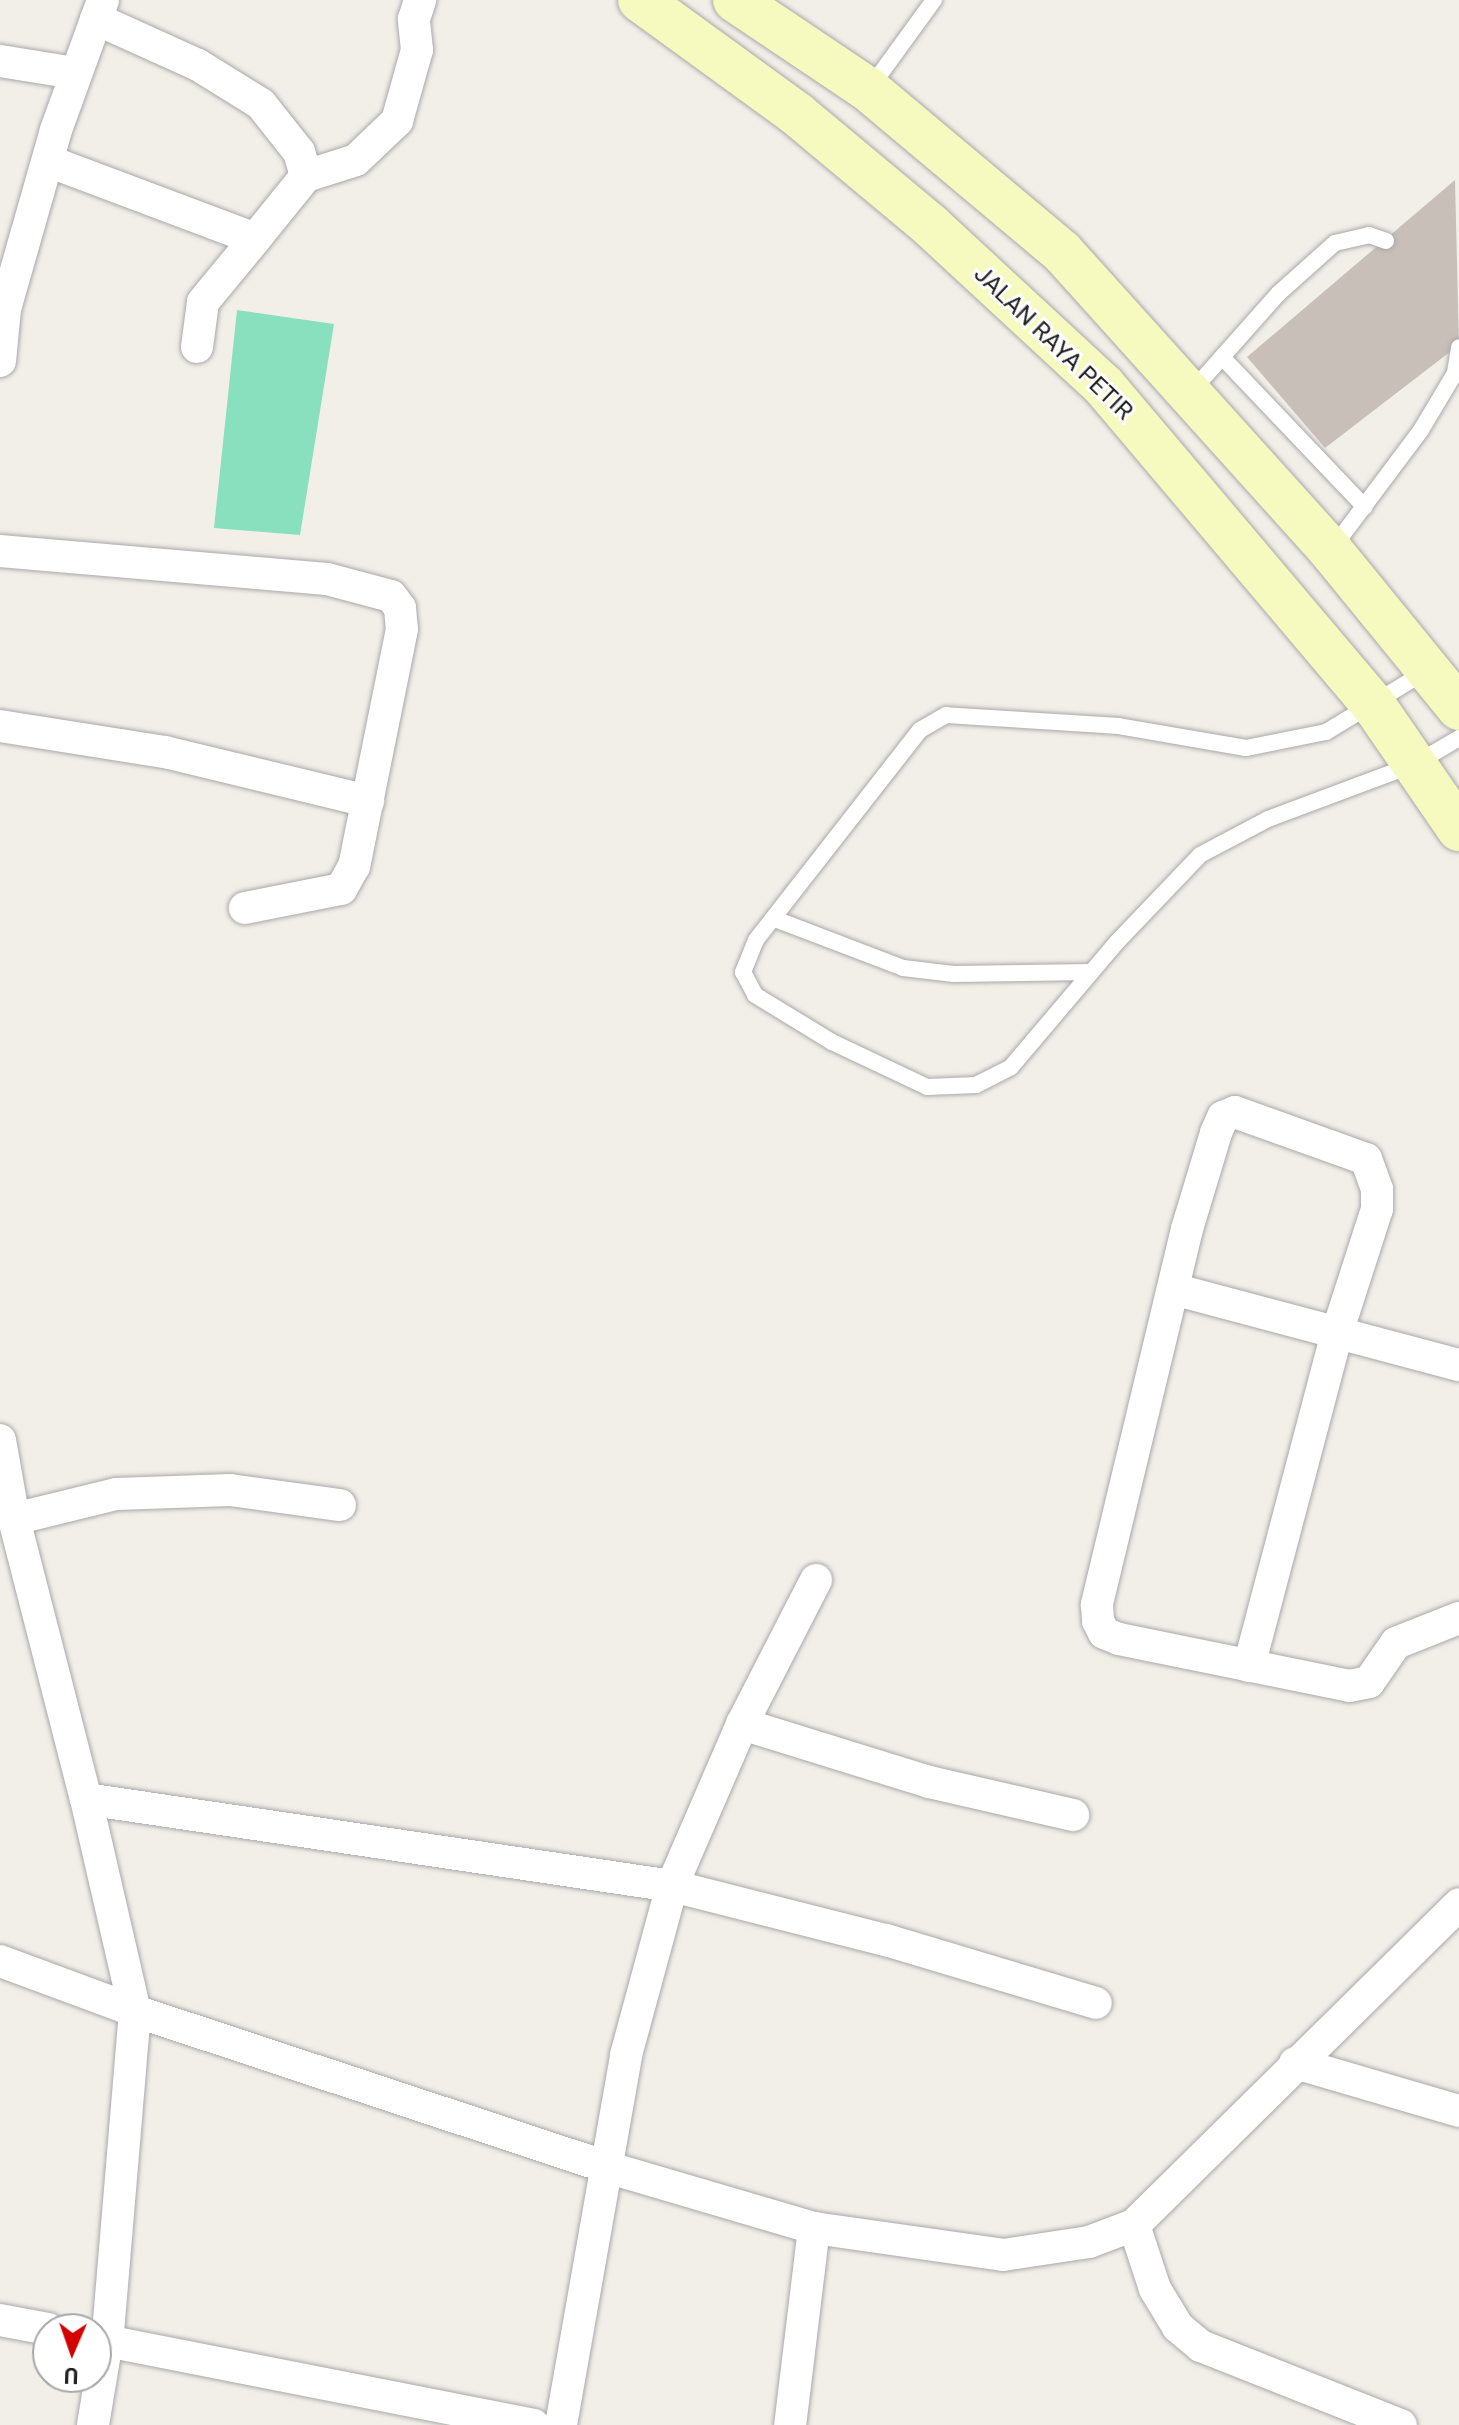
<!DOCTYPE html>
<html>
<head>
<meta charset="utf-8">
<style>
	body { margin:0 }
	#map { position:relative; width:1459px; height:2425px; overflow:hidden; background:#f2efe9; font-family:Roboto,sans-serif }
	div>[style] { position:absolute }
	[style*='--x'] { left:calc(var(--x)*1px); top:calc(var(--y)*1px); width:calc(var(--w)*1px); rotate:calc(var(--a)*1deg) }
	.pitch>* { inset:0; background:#88e0be }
	.building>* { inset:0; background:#c7bfb8 }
	.roads { filter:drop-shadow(0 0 2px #a9a9a9) drop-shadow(0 0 2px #a9a9a9) }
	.service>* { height:16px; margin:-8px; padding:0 8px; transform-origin:8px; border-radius:8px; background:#fff }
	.minor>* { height:32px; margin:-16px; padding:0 16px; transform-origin:16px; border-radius:16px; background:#fff }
	.secondary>* { height:44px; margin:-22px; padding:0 22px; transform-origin:22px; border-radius:22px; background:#f7fabf }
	span { translate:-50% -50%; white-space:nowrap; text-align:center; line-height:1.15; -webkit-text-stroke:6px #fff; paint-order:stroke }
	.street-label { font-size:24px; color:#222 }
	.north { position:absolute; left:32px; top:2313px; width:80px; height:80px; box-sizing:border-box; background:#fff; border:2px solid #a7a7a7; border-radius:50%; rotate:182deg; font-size:22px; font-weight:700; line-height:32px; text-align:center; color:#222 }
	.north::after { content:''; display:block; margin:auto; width:28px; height:36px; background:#d40000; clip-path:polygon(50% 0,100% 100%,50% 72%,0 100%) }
</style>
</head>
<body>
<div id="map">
	<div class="pitch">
		<i style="clip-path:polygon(237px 310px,334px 324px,300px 535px,214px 528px)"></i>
	</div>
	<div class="building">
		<i style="clip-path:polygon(1455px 180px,1459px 345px,1325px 448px,1247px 357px)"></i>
	</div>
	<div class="roads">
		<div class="service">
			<i style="--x:870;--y:88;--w:109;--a:-54"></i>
			<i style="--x:1222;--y:357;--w:207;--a:46.4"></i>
			<i style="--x:1191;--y:392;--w:132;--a:-48.4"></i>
			<i style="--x:1279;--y:293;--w:75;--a:-41.8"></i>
			<i style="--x:1335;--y:243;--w:35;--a:-13"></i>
			<i style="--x:1369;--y:235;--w:18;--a:19"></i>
			<i style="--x:1332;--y:549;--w:149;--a:-53.2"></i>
			<i style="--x:1421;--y:430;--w:66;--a:-59.2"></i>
			<i style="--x:1455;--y:373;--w:26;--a:-81"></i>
			<i style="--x:1428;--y:670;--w:119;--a:148.7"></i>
			<i style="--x:1326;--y:732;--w:82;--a:168.7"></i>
			<i style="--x:1246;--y:748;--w:129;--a:-170.2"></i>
			<i style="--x:1119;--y:726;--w:173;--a:-176.4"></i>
			<i style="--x:946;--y:715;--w:30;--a:150"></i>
			<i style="--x:920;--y:730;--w:266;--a:128"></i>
			<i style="--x:756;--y:940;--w:35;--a:112"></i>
			<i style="--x:743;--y:972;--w:26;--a:62"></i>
			<i style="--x:755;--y:995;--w:90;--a:31.4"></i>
			<i style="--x:832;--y:1042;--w:105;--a:25.3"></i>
			<i style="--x:927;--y:1087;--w:49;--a:-2.3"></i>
			<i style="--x:976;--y:1085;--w:39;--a:-27"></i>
			<i style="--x:1011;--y:1067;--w:164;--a:-49.7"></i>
			<i style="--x:1117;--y:942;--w:120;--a:-46.3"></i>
			<i style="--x:1200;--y:855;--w:77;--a:-27.9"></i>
			<i style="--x:1268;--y:819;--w:157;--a:-20.5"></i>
			<i style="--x:1415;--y:764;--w:51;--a:-30.6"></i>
			<i style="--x:775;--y:919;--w:137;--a:20.9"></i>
			<i style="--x:903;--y:968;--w:51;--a:6.7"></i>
			<i style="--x:954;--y:974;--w:137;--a:-0.8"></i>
		</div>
		<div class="minor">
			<i style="--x:0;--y:61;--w:75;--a:9.2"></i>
			<i style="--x:48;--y:161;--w:221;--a:20.6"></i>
			<i style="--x:255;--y:239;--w:81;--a:-51"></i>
			<i style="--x:306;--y:176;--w:25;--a:-106"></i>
			<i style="--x:299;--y:152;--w:61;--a:-128.4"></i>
			<i style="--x:261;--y:104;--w:74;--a:-148.2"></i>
			<i style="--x:198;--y:65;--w:112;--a:-155.7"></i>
			<i style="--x:306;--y:176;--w:52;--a:-17.7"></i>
			<i style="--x:356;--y:160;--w:57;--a:-43.6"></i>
			<i style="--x:397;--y:121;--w:74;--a:-74.3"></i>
			<i style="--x:417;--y:50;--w:31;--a:-96"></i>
			<i style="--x:414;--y:19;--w:20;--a:-72"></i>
			<i style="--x:197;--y:347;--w:45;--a:-82.4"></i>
			<i style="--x:203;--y:302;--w:82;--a:-50.5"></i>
			<i style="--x:0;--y:361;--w:52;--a:-84.5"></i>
			<i style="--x:5;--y:309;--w:186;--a:-74.1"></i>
			<i style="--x:56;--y:130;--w:138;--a:-70.1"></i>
			<i style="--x:0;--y:551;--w:328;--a:4.9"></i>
			<i style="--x:327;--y:579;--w:66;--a:14.9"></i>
			<i style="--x:391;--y:596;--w:15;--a:53"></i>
			<i style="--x:400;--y:608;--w:21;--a:85"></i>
			<i style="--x:402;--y:629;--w:242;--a:101.4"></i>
			<i style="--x:354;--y:866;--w:26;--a:119"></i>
			<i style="--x:341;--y:889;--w:98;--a:168.8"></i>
			<i style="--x:0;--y:726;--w:167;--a:9"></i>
			<i style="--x:165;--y:752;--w:209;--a:13.6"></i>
			<i style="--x:1173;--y:1289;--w:296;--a:14.9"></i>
			<i style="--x:0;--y:1440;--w:80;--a:80"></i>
			<i style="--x:14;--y:1519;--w:289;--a:75.6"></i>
			<i style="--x:86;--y:1799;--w:592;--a:8.44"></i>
			<i style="--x:672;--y:1886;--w:221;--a:14.2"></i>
			<i style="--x:886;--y:1940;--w:219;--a:16.7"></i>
			<i style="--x:14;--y:1519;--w:105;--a:-13.8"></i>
			<i style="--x:116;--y:1494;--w:114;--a:-2"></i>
			<i style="--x:230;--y:1490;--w:111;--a:7.8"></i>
			<i style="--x:1249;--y:1666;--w:341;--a:-75.2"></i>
			<i style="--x:1336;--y:1336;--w:133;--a:-72.1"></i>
			<i style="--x:1377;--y:1209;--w:20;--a:-90"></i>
			<i style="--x:1377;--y:1189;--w:32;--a:-110"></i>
			<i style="--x:1366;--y:1159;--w:139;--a:-160.3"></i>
			<i style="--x:1235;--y:1112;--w:13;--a:157"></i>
			<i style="--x:1223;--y:1117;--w:17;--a:114"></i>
			<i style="--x:1216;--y:1133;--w:100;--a:106.8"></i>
			<i style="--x:1187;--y:1229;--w:387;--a:103.5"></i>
			<i style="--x:1097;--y:1605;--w:16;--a:86"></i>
			<i style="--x:1098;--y:1621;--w:13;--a:63"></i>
			<i style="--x:1104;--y:1633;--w:16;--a:22"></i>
			<i style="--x:1119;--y:1639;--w:235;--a:11.5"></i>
			<i style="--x:1349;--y:1686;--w:20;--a:-11"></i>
			<i style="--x:1369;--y:1682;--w:47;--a:-55.3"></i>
			<i style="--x:1396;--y:1643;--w:68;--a:-21.6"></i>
			<i style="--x:742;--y:1724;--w:162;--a:-62.8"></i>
			<i style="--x:86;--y:1799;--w:218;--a:77"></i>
			<i style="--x:135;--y:2011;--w:493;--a:18.3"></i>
			<i style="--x:603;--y:2166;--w:220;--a:16.4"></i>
			<i style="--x:814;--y:2228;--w:198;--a:96.9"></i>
			<i style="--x:0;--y:1961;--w:144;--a:20.3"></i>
			<i style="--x:135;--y:2011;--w:331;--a:94.8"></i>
			<i style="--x:107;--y:2341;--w:85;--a:99.5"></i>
			<i style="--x:1295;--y:2063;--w:171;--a:16.3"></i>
			<i style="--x:1134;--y:2225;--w:67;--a:71.8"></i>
			<i style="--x:1155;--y:2289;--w:44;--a:58.8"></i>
			<i style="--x:1178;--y:2327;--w:30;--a:40"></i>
			<i style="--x:1201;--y:2346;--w:215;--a:21.6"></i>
			<i style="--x:814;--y:2228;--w:191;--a:8.1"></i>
			<i style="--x:1003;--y:2255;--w:87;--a:-8.6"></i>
			<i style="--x:1089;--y:2242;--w:48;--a:-20.7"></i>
			<i style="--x:1134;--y:2225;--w:457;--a:-44.6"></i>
			<i style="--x:0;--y:2320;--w:49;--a:10.6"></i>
			<i style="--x:96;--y:2339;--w:446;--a:11.1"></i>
			<i style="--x:561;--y:2425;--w:376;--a:-80"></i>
			<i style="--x:626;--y:2055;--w:175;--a:-74.8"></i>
			<i style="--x:672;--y:1886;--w:176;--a:-66.6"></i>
			<i style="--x:742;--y:1724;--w:196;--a:17.2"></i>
			<i style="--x:929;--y:1782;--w:148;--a:12.9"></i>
		</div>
		<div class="secondary">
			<i style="--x:640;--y:0;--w:195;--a:36"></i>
			<i style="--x:798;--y:115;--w:173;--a:39.8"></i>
			<i style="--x:931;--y:226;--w:234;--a:42.8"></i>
			<i style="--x:1103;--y:385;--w:418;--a:49.8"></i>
			<i style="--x:1373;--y:704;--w:152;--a:55.5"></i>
			<i style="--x:735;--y:0;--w:161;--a:33.9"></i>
			<i style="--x:869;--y:90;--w:252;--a:40"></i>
			<i style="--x:1062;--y:252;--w:402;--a:48"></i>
			<i style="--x:1331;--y:551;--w:203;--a:50.8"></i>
		</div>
	</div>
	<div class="street-label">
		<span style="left:1053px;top:343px;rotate:44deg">JALAN RAYA PETIR</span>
	</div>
	<div class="north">U</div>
</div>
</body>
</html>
